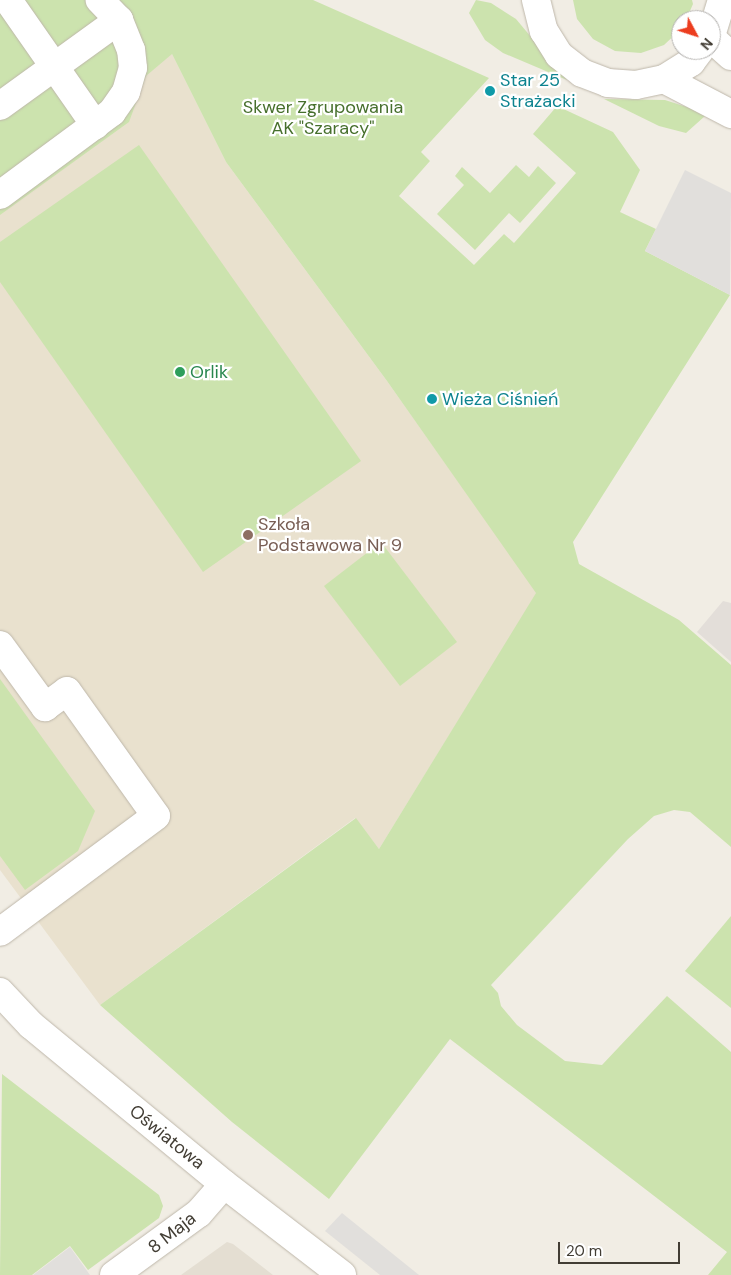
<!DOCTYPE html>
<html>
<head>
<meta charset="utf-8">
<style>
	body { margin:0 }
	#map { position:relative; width:731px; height:1275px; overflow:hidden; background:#f1ede4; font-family:"DM Sans",sans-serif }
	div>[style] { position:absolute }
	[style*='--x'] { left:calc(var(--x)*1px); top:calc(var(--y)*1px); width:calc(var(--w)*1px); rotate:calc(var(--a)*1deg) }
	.residential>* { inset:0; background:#e4ded2 }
	.industrial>* { inset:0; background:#e3ded9 }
	.education>* { inset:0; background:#e9e1ce }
	.green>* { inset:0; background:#cce3ae }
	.parking>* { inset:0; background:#e1dfdc }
	.roads { filter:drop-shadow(0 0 1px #beb7aa) drop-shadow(0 0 1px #beb7aa) }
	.minor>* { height:28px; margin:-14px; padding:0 14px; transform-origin:14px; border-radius:14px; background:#fff }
	.dots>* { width:14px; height:14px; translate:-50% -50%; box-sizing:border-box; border:2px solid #fff; border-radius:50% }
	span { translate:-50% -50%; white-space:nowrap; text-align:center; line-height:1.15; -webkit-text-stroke:4.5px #fff; paint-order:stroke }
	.culture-label { font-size:18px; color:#0d838f }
	.left { translate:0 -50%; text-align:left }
	.park-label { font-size:18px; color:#466f2c }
	.leisure-label { font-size:18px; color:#27864d }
	.education-label { font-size:18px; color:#785e54 }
	.street-label { font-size:18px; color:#423d34 }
	.north { position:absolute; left:671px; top:10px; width:50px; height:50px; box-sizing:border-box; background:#fff; border:1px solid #b3b1ae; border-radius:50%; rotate:130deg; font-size:14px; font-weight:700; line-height:20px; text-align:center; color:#423d34 }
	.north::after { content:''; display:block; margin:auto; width:18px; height:22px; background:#ec3d1f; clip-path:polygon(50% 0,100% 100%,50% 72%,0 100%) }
	.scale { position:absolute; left:558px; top:1242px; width:122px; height:22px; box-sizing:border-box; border:2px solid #423d34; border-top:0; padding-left:6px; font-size:15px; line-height:18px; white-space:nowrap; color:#423d34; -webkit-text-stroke:4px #fff; paint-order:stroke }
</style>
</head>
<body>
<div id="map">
	<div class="residential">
		<i style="clip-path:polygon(227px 1242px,233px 1244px,273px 1275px,181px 1275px)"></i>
	</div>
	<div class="industrial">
		<i style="clip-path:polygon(723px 601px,731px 603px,731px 662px,697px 632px)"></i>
	</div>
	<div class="education">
		<i style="clip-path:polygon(0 0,172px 54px,226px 162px,387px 381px,537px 593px,379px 849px,355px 818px,100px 1005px,0 870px)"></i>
	</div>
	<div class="green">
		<i style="clip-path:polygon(0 0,313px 0,489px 78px,421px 152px,430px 161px,399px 196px,474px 265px,504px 234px,514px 243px,576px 173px,533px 134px,557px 106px,613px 132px,640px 170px,620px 212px,656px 229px,645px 251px,730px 295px,573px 542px,579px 564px,679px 620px,731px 665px,731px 847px,690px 812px,674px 810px,654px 816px,628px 839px,491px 985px,498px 993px,501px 1006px,517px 1025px,565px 1061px,602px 1065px,667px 996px,731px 1052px,731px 1275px,708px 1275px,727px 1252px,450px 1039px,329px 1199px,232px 1122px,100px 1005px,356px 818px,379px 849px,536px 593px,387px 381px,226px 162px,172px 54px,146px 76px,129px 122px,0 215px)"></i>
		<i style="clip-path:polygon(476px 0,491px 3px,516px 19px,567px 80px,503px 53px,485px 40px,469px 13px)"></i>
		<i style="clip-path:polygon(573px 0,692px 0,693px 4px,686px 20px,681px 20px,681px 29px,664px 45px,641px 53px,615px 51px,593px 39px,577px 19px)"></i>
		<i style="clip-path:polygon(604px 99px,665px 100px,696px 110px,705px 116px,686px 133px,659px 126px)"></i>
		<i style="clip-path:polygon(139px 145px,361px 461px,203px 572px,0 282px,0 242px)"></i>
		<i style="clip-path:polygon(516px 165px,529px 177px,538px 166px,556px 183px,520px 223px,509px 213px,475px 250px,437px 214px,464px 185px,455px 176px,462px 167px,490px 193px)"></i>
		<i style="clip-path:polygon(381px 542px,457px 642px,400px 686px,324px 586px)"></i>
		<i style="clip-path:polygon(0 679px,95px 811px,78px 851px,25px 890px,0 856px)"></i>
		<i style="clip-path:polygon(731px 916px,731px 1008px,685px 971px)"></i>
		<i style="clip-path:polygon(2px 1074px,159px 1195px,163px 1206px,159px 1218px,88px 1270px,70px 1246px,32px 1275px,0 1275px)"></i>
	</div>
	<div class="parking">
		<i style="clip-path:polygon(685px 170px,731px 193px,730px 295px,645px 251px)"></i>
		<i style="clip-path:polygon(342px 1213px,419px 1275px,380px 1275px,325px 1231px)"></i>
		<i style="clip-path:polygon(70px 1247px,90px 1275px,33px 1275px)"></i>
	</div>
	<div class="roads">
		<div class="minor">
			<i style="--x:536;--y:0;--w:32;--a:76"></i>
			<i style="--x:544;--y:31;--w:28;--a:58"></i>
			<i style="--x:559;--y:55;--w:29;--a:38"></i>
			<i style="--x:582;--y:73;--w:28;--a:21"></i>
			<i style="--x:608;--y:83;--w:28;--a:4"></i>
			<i style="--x:636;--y:85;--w:29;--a:-12"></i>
			<i style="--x:664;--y:79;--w:32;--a:-32"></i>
			<i style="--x:691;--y:62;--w:15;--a:-53"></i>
			<i style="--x:10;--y:3;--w:149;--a:55.1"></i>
			<i style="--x:711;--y:36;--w:38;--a:-73"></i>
			<i style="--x:711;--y:38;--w:27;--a:42"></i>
			<i style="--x:664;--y:79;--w:76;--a:27.6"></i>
			<i style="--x:0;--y:106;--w:147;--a:-35.9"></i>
			<i style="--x:0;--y:195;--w:139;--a:-36.5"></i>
			<i style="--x:112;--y:112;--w:24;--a:-55"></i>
			<i style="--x:126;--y:92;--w:25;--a:-74"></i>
			<i style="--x:133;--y:68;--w:18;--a:-96"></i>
			<i style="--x:131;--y:50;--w:32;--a:-112"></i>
			<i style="--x:119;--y:20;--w:28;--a:-134"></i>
			<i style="--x:0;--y:645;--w:77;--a:54"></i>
			<i style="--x:45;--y:707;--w:27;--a:-36"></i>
			<i style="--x:67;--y:691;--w:153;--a:54.5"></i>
			<i style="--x:156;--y:816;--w:194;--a:143.4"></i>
			<i style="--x:0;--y:992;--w:45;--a:46.8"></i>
			<i style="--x:31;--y:1025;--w:250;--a:39.5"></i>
			<i style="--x:224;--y:1184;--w:149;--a:37.6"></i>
			<i style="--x:114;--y:1275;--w:105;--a:-36.1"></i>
			<i style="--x:199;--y:1213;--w:38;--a:-49"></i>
		</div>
	</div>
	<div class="dots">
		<i style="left:490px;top:91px;background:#0f9aa8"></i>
		<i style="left:180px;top:372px;background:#2e9e5b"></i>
		<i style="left:432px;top:399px;background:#0f9aa8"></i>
		<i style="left:248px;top:535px;background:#8d6e63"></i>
	</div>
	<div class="culture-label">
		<span class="left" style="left:500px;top:91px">Star 25<br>Strażacki</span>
		<span class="left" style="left:442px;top:399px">Wieża Ciśnień</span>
	</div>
	<div class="park-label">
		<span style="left:323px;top:118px">Skwer Zgrupowania<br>AK "Szaracy"</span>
	</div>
	<div class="leisure-label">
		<span class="left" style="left:190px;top:372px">Orlik</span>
	</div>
	<div class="education-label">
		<span class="left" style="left:258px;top:535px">Szkoła<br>Podstawowa Nr 9</span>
	</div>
	<div class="street-label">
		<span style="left:167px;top:1137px;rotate:39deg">Oświatowa</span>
		<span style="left:172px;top:1233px;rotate:-38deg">8 Maja</span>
	</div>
	<div class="north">N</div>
	<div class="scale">20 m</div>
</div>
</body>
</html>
